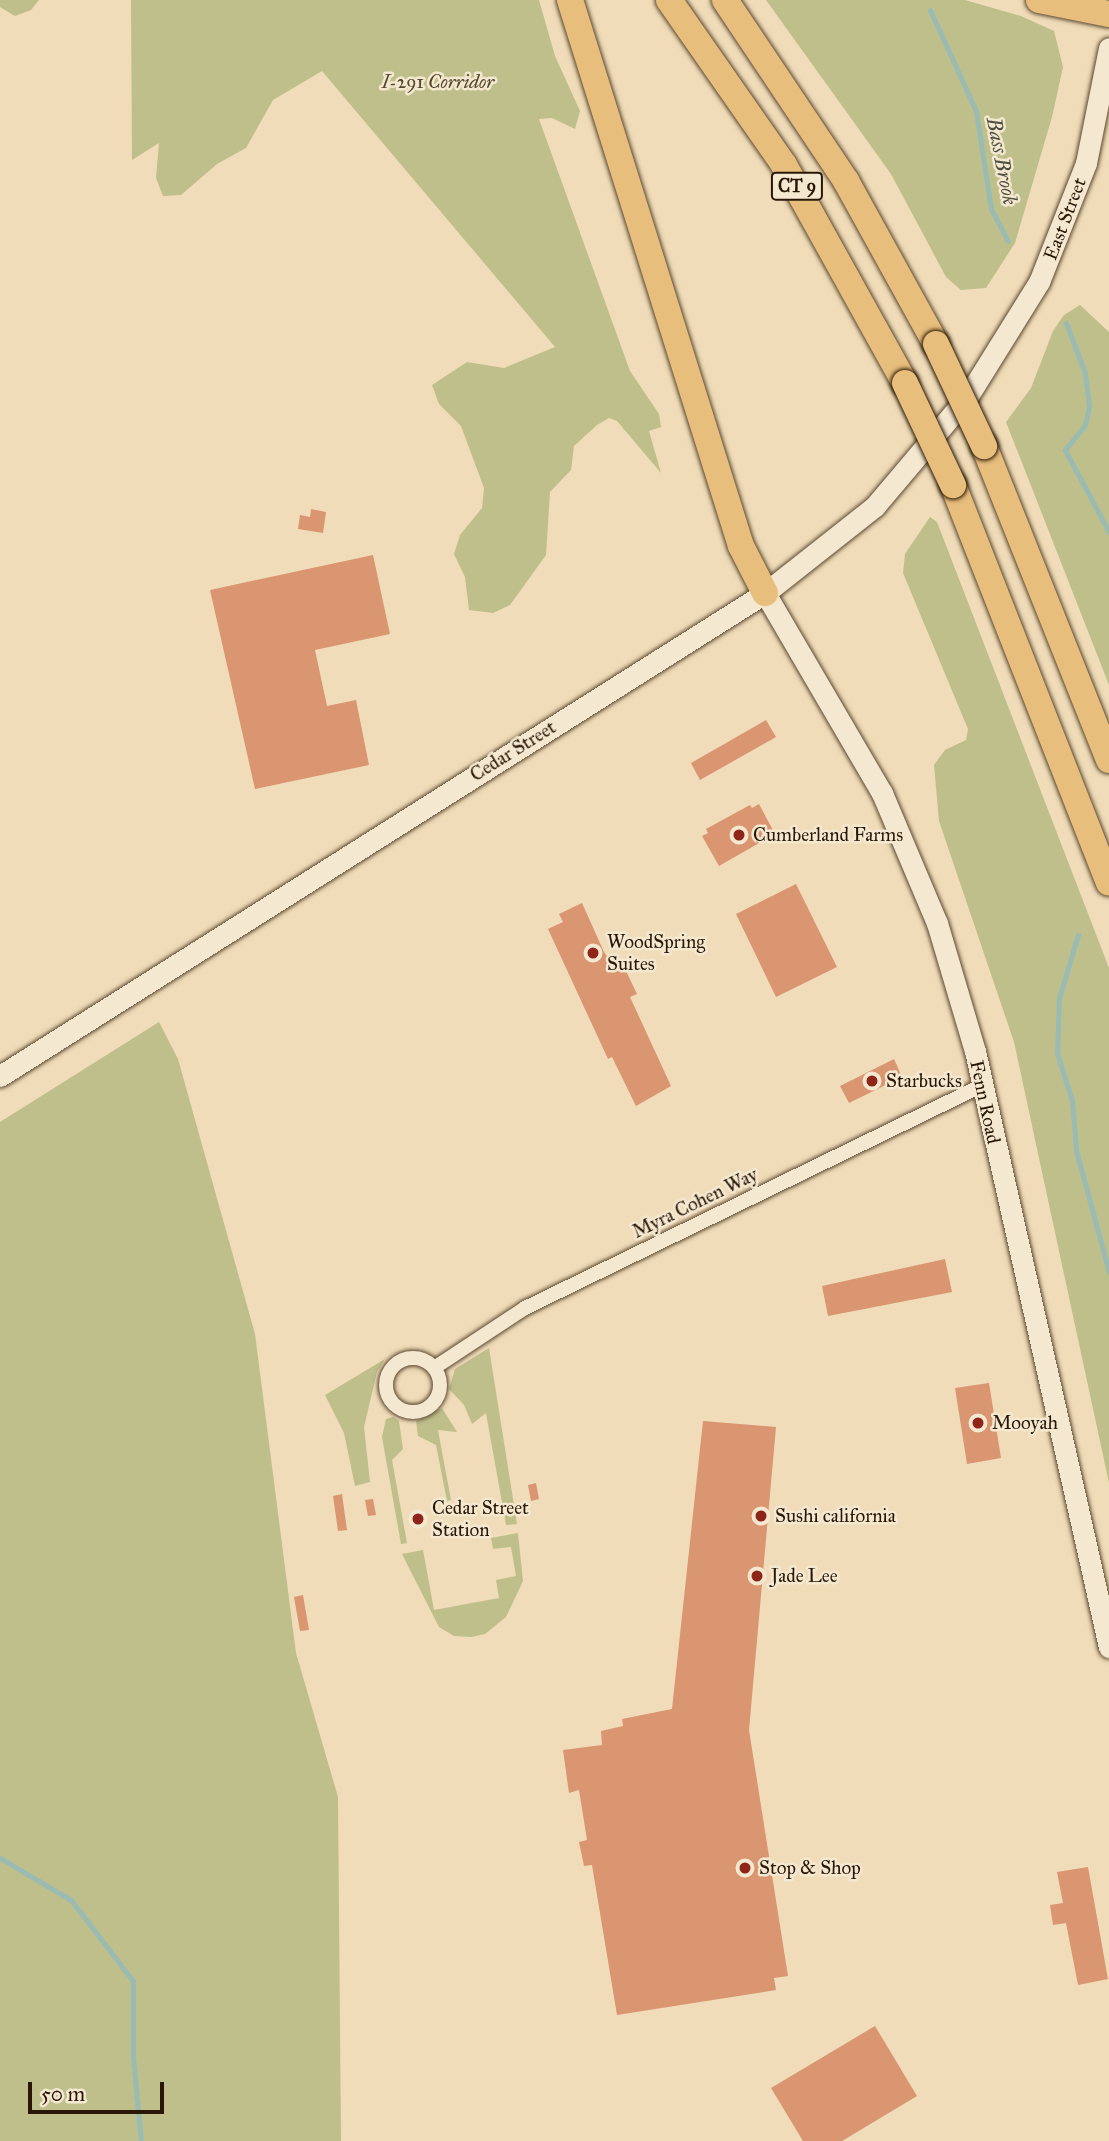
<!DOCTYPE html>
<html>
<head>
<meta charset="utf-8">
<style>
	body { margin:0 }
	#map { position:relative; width:1109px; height:2141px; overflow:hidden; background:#f0dcb8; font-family:"IM FELL Great Primer",serif }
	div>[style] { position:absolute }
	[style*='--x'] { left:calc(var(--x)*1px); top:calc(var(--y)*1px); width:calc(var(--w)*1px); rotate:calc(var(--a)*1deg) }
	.green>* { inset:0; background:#bebf8b }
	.stream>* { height:5px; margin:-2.5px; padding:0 2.5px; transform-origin:2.5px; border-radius:2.5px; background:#9abbb2 }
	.building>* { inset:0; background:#da9571 }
	.roads { filter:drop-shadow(0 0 2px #5a4831) drop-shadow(0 0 2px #5a4831) }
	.street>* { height:14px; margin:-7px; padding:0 7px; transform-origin:7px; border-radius:7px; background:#f5e8d1 }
	.street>.ring { margin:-7px; padding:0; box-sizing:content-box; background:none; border:14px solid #f5e8d1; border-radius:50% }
	.secondary>* { height:21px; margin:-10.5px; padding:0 10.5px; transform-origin:10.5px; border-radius:10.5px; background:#f5e8d1 }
	.highway>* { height:26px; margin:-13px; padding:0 13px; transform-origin:13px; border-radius:13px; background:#e8be7c }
	.bridges { filter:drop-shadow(0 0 2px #281704) drop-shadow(0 0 2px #281704) }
	.highway-bridge>* { height:26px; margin:-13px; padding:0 13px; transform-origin:13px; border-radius:13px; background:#e8be7c }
	.dots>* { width:19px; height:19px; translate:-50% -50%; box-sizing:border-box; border:4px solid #f5e8d1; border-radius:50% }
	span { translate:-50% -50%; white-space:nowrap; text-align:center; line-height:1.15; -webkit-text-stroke:5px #f5e8d1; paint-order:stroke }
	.shield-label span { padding:2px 5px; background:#f5e8d1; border:2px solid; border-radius:5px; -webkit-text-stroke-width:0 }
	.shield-label { font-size:18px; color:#281704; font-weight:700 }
	.park-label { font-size:19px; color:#55492c; font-style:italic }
	.street-label { font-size:19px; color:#281704 }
	.poi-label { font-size:19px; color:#281704 }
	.left { translate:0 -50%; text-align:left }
	.water-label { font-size:21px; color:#505041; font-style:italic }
	.scale { position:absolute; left:28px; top:2082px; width:136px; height:32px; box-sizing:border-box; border:4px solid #281704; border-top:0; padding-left:9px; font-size:21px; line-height:24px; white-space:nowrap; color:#281704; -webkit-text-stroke:5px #f5e8d1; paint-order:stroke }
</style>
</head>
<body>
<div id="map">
	<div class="green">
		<i style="clip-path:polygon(0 0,39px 0,31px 10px,15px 16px,0 7px)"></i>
		<i style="clip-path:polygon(131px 0,539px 0,555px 56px,580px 111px,575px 129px,552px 118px,539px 119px,630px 371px,659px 414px,661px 427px,649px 431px,661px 473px,617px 421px,609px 418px,597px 425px,574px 446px,571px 470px,550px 492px,546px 555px,510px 605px,493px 613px,469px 610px,465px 577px,454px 554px,460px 535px,482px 508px,484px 488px,461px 426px,439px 404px,432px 385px,467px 362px,504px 368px,555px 347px,322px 71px,273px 100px,246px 148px,217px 164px,181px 195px,163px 196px,156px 178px,159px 143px,132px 160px)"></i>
		<i style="clip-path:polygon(766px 0,965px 0,1021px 16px,1054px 31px,1063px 67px,1052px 117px,1015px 243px,986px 288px,961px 290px,946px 277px,891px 174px)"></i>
		<i style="clip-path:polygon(1080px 305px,1109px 332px,1109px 685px,1006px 422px,1031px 388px,1053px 331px,1064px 315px)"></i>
		<i style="clip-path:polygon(930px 517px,937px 522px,1109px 968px,1109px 1483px,1014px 1042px,939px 821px,934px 765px,945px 750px,966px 740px,968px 729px,903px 573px,905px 554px)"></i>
		<i style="clip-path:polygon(159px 1022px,178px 1059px,255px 1334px,296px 1653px,338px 1797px,341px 2141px,0 2141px,0 1122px)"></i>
		<i style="clip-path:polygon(489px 1348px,517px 1524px,506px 1525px,486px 1413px,472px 1424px,464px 1405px,449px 1389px,455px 1369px)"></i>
		<i style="clip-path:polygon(385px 1359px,377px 1372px,364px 1427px,370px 1482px,355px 1486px,344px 1433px,325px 1395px)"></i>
		<i style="clip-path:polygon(442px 1408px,457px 1432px,438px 1430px,451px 1500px,447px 1501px,436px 1445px,418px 1436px,416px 1421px)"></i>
		<i style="clip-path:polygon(393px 1417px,399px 1421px,403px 1449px,392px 1460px,407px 1543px,401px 1544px,382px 1437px,386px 1419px)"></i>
		<i style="clip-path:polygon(518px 1533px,523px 1581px,506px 1617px,485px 1634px,472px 1637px,454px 1636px,439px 1627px,402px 1554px,423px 1550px,434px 1610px,499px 1598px,496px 1580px,516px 1576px,511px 1547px,493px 1549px,491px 1538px)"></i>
	</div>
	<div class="stream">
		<i style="--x:930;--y:10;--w:111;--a:65.5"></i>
		<i style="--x:976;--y:111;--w:99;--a:81.3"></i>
		<i style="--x:991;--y:209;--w:36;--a:62"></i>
		<i style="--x:1066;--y:323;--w:53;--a:69.2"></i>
		<i style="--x:1085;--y:373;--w:34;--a:83"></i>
		<i style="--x:1089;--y:407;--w:18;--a:103"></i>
		<i style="--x:1085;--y:425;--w:32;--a:129"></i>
		<i style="--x:1065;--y:450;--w:93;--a:61.8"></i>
		<i style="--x:1078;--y:935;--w:66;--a:106.8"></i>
		<i style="--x:1059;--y:998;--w:55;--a:92.1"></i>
		<i style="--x:1057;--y:1053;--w:50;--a:72.6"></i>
		<i style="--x:1072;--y:1101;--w:49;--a:85.3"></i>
		<i style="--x:1076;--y:1150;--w:126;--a:74.9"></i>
		<i style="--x:0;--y:1858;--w:82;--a:30.6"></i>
		<i style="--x:71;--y:1900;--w:102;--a:52.6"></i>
		<i style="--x:133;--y:1981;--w:76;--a:90"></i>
		<i style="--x:133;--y:2057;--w:84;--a:84.6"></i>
	</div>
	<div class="building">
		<i style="clip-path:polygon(311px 509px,326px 512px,323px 533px,298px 529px,300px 515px,310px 517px)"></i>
		<i style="clip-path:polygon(373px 555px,390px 634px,315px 650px,327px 706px,356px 700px,369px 765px,255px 789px,210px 590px)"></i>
		<i style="clip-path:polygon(766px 720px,776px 737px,700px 780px,691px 763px)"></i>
		<i style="clip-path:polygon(759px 804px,775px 834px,719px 866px,702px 836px,708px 833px,706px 829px,750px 805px,752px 808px)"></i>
		<i style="clip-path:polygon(796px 884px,837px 967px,776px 997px,736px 914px)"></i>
		<i style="clip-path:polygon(582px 903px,604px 952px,617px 971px,624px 967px,637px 994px,630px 997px,671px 1086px,636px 1106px,612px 1057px,608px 1059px,548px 929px,563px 922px,559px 914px)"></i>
		<i style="clip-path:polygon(894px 1059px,902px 1077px,849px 1103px,840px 1086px)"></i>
		<i style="clip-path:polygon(945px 1259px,952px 1292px,828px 1316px,822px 1286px)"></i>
		<i style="clip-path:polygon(989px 1383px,1001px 1458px,967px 1464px,955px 1388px)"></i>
		<i style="clip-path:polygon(703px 1421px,776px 1427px,749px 1730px,788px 1976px,774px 1978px,776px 1990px,617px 2015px,592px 1865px,584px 1866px,579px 1842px,587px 1840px,579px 1790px,569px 1793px,563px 1750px,602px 1745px,601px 1731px,623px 1726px,622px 1719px,672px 1709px)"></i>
		<i style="clip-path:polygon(536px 1483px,539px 1499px,531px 1501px,528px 1485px)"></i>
		<i style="clip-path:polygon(342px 1494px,347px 1530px,338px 1531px,333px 1496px)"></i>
		<i style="clip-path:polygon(373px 1499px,376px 1515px,368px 1516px,365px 1500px)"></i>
		<i style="clip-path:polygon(303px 1595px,309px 1630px,300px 1631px,294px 1597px)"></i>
		<i style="clip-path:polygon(1088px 1867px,1108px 1979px,1078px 1985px,1066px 1923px,1053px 1925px,1050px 1905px,1063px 1903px,1057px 1872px)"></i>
		<i style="clip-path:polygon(875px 2026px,917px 2096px,842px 2141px,803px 2141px,771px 2088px)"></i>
	</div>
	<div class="roads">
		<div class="street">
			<i class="ring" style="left:386px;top:1358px;width:40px;height:40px"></i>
			<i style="--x:434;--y:1368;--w:109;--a:-33.4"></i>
			<i style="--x:525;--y:1308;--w:507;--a:-25.96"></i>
		</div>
		<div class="secondary">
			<i style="--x:765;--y:593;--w:232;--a:59.7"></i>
			<i style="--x:882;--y:793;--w:141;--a:67.1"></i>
			<i style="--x:937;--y:923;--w:134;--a:73.5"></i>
			<i style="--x:975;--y:1051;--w:611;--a:77.33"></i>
			<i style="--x:0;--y:1076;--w:905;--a:-32.27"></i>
			<i style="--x:765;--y:593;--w:140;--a:-38.3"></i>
			<i style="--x:875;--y:506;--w:144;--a:-49.8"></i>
			<i style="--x:968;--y:396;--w:134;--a:-58.1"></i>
			<i style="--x:1039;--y:282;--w:128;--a:-68.4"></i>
			<i style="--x:1086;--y:163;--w:117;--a:-78.7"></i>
		</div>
		<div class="highway">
			<i style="--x:570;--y:0;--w:572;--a:72.61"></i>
			<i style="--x:741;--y:546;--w:53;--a:62.9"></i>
			<i style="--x:669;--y:0;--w:201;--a:55.1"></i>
			<i style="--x:784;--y:165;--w:249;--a:61"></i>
			<i style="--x:725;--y:0;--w:218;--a:56.2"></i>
			<i style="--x:846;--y:181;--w:186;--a:61.1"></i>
			<i style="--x:1039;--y:0;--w:71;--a:11.3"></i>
			<i style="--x:984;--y:446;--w:338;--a:68.3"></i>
			<i style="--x:953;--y:485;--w:427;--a:68.6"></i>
		</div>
	</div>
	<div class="bridges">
		<div class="highway-bridge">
			<i style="--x:936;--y:344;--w:113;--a:64.8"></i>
			<i style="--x:905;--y:383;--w:113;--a:64.8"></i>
		</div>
	</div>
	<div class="dots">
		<i style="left:739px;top:835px;background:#8f2418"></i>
		<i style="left:593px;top:953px;background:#8f2418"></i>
		<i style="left:872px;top:1081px;background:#8f2418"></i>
		<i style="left:978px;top:1423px;background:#8f2418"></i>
		<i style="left:761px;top:1516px;background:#8f2418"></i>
		<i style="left:418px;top:1519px;background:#8f2418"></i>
		<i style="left:757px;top:1576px;background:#8f2418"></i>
		<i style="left:745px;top:1868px;background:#8f2418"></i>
	</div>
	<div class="shield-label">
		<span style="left:797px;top:186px">CT 9</span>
	</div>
	<div class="park-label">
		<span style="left:438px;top:82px">I-291 Corridor</span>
	</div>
	<div class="street-label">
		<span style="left:1065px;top:219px;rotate:-69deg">East Street</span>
		<span style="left:513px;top:751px;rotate:-32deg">Cedar Street</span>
		<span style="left:985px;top:1102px;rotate:78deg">Fenn Road</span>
		<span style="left:695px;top:1203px;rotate:-26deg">Myra Cohen Way</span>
	</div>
	<div class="poi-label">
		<span class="left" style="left:753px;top:835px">Cumberland Farms</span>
		<span class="left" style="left:607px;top:953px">WoodSpring<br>Suites</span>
		<span class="left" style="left:886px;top:1081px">Starbucks</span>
		<span class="left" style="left:992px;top:1423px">Mooyah</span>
		<span class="left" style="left:432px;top:1519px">Cedar Street<br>Station</span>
		<span class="left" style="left:775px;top:1516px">Sushi california</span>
		<span class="left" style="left:771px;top:1576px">Jade Lee</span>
		<span class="left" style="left:759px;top:1868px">Stop &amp; Shop</span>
	</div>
	<div class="water-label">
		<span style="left:1002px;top:161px;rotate:79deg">Bass Brook</span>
	</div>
	<div class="scale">50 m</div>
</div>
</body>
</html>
